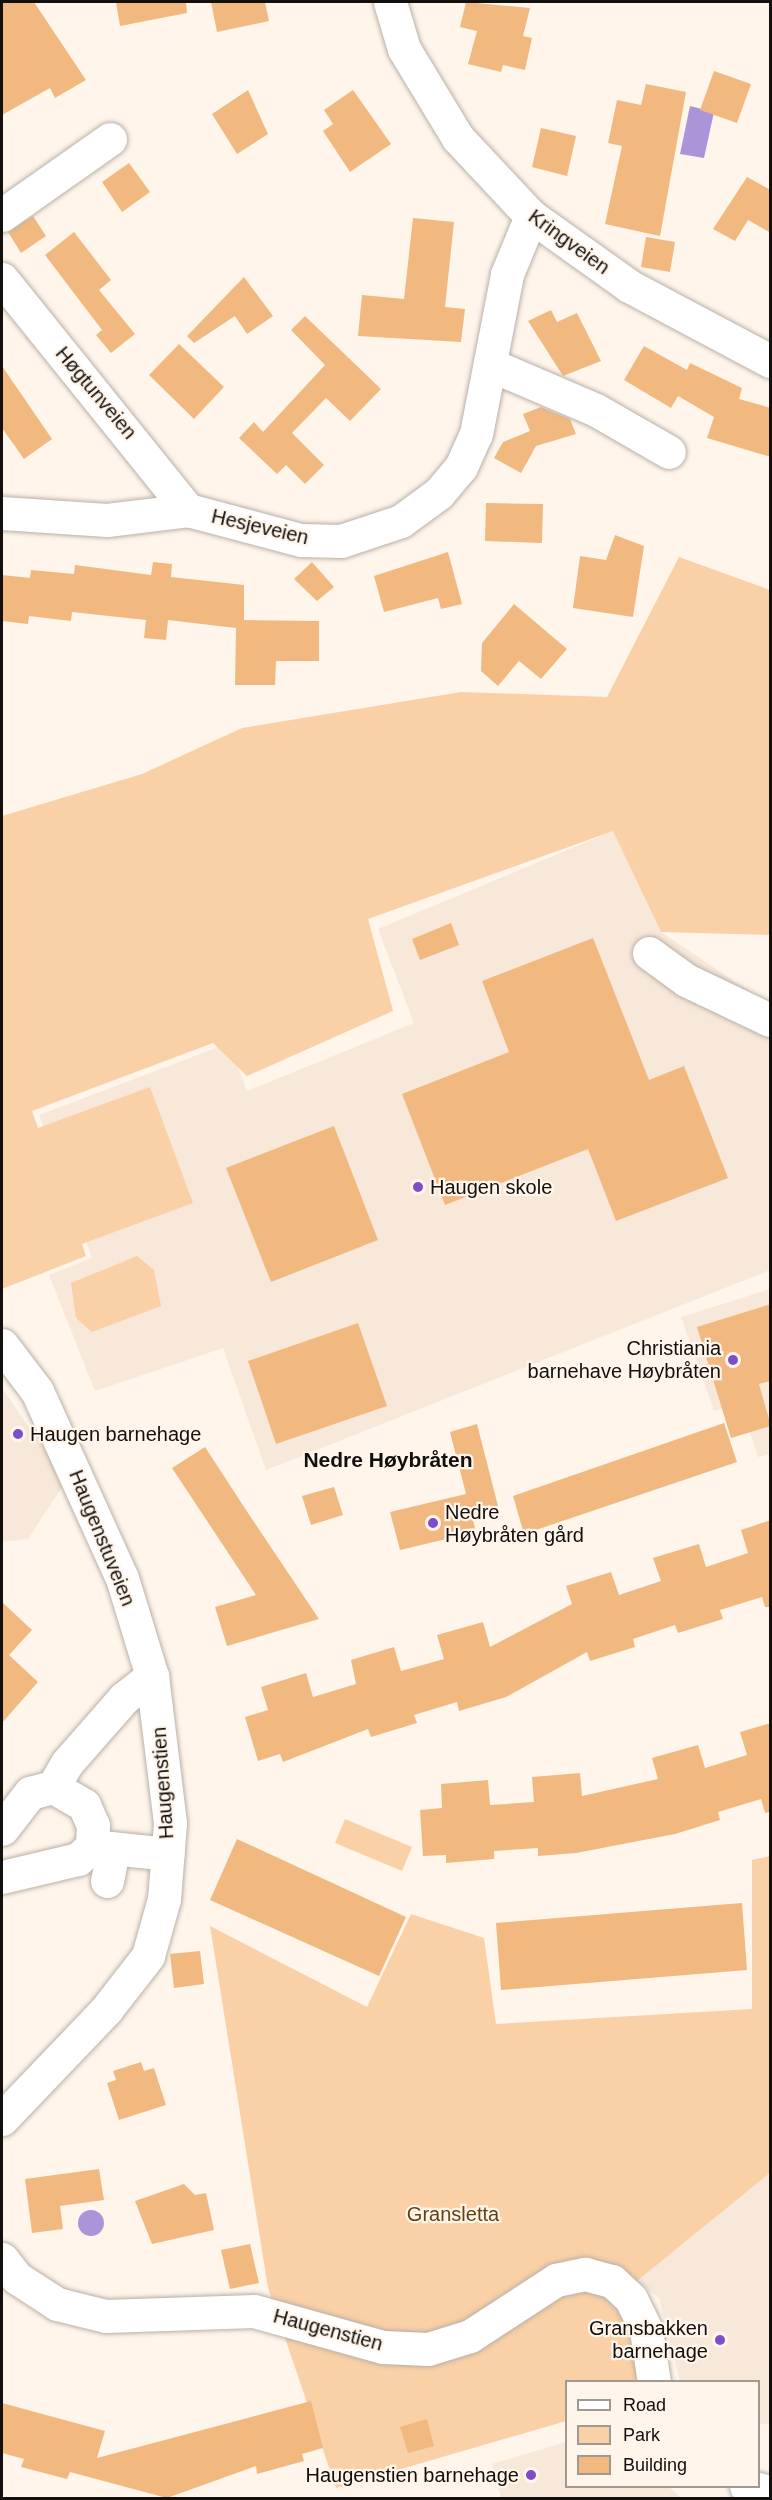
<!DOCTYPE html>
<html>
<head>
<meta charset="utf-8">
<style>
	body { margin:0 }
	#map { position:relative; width:772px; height:2500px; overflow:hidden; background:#fff5eb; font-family:Arial,sans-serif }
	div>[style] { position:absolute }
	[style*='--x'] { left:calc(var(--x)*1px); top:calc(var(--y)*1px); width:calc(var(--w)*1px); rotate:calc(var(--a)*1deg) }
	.built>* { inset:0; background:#f7e8d9 }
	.green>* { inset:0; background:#fad0a6 }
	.water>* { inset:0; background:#aa95d8 }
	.round { border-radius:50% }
	.building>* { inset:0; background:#f1b980 }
	.roads { filter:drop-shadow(0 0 2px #b9b0a7) drop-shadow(0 0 2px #b9b0a7) }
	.minor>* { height:33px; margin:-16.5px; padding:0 16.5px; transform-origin:16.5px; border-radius:16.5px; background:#fff }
	.dots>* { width:16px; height:16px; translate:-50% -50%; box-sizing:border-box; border:3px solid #fff5eb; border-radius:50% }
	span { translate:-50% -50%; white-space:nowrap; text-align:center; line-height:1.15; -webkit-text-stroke:4.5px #fff5eb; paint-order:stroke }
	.street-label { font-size:20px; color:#120f0c }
	.poi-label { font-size:20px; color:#120f0c }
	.left { translate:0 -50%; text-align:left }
	.right { translate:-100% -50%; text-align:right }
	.park-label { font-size:20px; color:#643f13 }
	.neighbourhood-label { font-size:21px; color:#120f0c; font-weight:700 }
	.frame { position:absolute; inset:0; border:3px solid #120f0c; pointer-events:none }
	.legend { position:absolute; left:565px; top:2380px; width:195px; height:108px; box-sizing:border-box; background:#fff5eb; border:2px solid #a09992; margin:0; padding:8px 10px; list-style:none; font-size:18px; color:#120f0c }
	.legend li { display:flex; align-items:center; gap:12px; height:30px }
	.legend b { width:30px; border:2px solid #a09992 }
</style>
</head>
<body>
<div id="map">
	<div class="built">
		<i style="clip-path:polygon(613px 831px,661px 932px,770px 1005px,770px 1270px,266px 1470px,223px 1348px,95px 1391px,49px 1275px,92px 1258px,39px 1115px,229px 1043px,247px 1091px,414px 1023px,378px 929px)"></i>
		<i style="clip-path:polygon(770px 1289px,770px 1454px,758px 1457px,740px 1402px,714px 1411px,681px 1317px)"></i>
		<i style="clip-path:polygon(2px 1388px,66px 1481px,28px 1539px,2px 1542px)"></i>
		<i style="clip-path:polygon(770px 2173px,770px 2424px,759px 2424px,758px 2382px,680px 2381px,659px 2298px,637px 2281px)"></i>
		<i style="clip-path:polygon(566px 2442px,566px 2486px,669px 2487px,681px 2498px,501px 2498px,492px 2464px)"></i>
	</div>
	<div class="green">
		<i style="clip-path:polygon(679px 557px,770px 590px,770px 935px,661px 932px,613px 831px,368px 919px,393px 1011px,247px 1076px,213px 1043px,32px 1111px,38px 1128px,150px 1087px,193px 1203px,82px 1244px,86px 1256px,2px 1289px,2px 816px,142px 774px,242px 728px,461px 692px,607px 697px)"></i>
		<i style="clip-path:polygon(137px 1256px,154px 1270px,161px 1306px,92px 1332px,76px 1318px,71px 1283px)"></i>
		<i style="clip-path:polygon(345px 1819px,412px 1847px,402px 1871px,335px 1843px)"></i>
		<i style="clip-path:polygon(770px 1856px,770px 2173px,637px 2281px,639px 2381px,566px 2382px,566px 2421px,336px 2488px,268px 2288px,210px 1926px,367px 2007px,411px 1914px,484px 1938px,496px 2024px,752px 2009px,752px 1860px)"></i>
	</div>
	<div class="water">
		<i style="clip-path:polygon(690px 106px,714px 112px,704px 158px,680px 154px)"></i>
		<i class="round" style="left:78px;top:2210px;width:26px;height:26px"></i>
	</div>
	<div class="building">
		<i style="clip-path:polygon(2px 2px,34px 2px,86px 80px,55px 98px,50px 88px,2px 115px)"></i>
		<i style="clip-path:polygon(116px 2px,186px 2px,187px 13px,120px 26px)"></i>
		<i style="clip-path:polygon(211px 2px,265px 2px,269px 21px,217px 32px)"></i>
		<i style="clip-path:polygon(466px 2px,530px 8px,523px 36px,532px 38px,525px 70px,503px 65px,501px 72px,468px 64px,477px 31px,460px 27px)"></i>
		<i style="clip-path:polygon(714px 71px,751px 84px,737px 123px,700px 110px)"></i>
		<i style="clip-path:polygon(646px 84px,686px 92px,660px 236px,605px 224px,622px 146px,608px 143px,617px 100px,641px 105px)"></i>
		<i style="clip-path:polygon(248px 90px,268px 134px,237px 154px,212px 114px)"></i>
		<i style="clip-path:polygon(353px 90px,391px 144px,350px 172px,323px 131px,333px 124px,324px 110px)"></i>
		<i style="clip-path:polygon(541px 128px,576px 136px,567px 176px,532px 167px)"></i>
		<i style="clip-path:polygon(129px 163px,150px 192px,122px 212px,102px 182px)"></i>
		<i style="clip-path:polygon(747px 177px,771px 190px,771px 233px,748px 220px,735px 241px,713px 229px)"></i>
		<i style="clip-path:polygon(33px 216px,46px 236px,21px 253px,8px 232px)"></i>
		<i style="clip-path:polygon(413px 218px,454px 222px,445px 307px,465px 309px,461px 342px,358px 336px,362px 295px,404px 299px)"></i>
		<i style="clip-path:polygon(74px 232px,111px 280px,99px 290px,135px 334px,111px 353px,96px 335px,102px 330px,45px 255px)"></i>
		<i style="clip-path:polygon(646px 237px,675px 242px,670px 272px,641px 267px)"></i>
		<i style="clip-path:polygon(244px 277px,273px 316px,247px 334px,235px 316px,194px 343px,187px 336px)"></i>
		<i style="clip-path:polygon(551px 310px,557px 322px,577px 313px,601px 361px,563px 376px,528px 321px)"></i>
		<i style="clip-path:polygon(305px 316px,381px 389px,350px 421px,326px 398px,292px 433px,324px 465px,305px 484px,286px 465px,277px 474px,239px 438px,254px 422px,263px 432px,325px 365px,291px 330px)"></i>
		<i style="clip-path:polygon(179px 344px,224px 387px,194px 419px,149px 375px)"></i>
		<i style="clip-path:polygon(644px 346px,687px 370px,690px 363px,742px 388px,739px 399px,771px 408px,771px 457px,707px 438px,714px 417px,678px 396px,671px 408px,624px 380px)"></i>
		<i style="clip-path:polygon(2px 366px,52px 439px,24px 459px,2px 428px)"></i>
		<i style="clip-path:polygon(541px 407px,570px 419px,576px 434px,536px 446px,521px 473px,494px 458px,503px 442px,530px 431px,523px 414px)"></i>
		<i style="clip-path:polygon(486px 503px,543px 504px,542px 543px,485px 541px)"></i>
		<i style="clip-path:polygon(615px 535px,644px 546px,633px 617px,573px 608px,580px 556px,606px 560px)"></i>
		<i style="clip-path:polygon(448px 552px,462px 604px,441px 609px,438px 598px,384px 612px,374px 576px)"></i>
		<i style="clip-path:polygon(153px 562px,172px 564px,171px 577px,244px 585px,244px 620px,319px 621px,319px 661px,276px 661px,275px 685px,235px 685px,236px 628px,168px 620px,166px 640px,144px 638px,146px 620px,72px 612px,71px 621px,29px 616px,28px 624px,2px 621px,2px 575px,30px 578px,31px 570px,74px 574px,75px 565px,151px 575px)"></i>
		<i style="clip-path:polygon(312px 562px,334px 587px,317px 601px,294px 579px)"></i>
		<i style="clip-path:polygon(514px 604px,567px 649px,541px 679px,519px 661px,498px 686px,481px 671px,482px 643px)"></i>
		<i style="clip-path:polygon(451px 923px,459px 945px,420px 960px,412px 939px)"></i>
		<i style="clip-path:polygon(593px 938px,649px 1080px,684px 1066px,728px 1178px,616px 1221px,588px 1149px,445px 1205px,402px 1094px,509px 1052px,482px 981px)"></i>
		<i style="clip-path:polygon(334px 1126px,378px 1240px,271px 1282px,226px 1168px)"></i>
		<i style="clip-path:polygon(771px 1304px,771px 1381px,759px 1384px,771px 1426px,731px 1438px,697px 1327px)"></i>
		<i style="clip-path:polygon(358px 1323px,387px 1406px,276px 1444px,248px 1361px)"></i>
		<i style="clip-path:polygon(724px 1423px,737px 1462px,524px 1534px,513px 1496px)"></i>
		<i style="clip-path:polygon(477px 1424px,498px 1506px,471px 1512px,476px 1532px,400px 1550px,390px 1512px,466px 1494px,450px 1432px)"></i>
		<i style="clip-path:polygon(205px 1447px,248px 1513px,319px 1619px,227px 1646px,215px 1607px,256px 1595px,172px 1468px)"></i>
		<i style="clip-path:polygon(334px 1487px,343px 1515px,311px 1525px,302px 1496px)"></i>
		<i style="clip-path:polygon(771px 1520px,771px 1607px,765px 1607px,762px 1597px,720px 1610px,723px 1619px,678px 1633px,675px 1625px,633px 1639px,635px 1647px,590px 1661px,587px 1652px,506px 1697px,459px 1711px,457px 1702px,414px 1715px,417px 1723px,371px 1737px,368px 1729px,283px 1762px,280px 1754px,258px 1761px,245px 1717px,268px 1710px,261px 1687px,306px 1673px,313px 1697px,356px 1684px,351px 1660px,394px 1647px,401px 1671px,444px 1659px,437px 1635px,483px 1622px,490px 1647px,572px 1604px,566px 1586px,611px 1572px,619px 1595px,661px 1581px,653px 1558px,699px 1544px,706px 1567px,748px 1553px,741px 1530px)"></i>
		<i style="clip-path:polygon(2px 1602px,32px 1630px,9px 1655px,38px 1682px,2px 1723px)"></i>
		<i style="clip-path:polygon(771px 1723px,771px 1812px,765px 1813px,761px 1799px,718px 1812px,720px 1820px,675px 1834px,576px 1853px,538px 1856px,538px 1848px,494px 1851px,494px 1859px,446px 1863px,446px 1855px,423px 1856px,420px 1810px,442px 1808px,441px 1784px,488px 1780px,490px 1805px,534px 1802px,532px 1777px,580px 1773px,582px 1796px,658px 1779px,652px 1758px,698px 1745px,705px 1768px,747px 1755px,740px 1732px)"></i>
		<i style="clip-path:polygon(237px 1839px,406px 1917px,379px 1976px,210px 1900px)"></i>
		<i style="clip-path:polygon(742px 1903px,747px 1970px,501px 1990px,496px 1923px)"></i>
		<i style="clip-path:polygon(200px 1951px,204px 1984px,174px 1988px,170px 1954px)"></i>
		<i style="clip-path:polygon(141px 2062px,144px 2071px,154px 2068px,166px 2105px,119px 2120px,107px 2083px,116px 2080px,113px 2071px)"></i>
		<i style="clip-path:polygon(99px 2169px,104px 2200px,60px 2206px,63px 2229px,32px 2233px,25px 2179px)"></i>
		<i style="clip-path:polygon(184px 2184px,195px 2195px,206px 2193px,214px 2230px,152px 2244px,135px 2201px)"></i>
		<i style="clip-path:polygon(250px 2244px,259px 2283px,230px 2289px,221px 2250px)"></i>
		<i style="clip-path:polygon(311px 2401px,323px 2448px,302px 2454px,304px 2461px,257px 2474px,256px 2466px,167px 2498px,70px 2472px,67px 2479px,21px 2467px,24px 2459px,2px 2453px,2px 2403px,105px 2431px,97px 2458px)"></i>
		<i style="clip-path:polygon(427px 2419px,434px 2446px,408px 2453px,400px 2427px)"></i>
	</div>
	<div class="roads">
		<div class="minor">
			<i style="--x:390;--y:2;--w:49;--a:73.4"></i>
			<i style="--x:404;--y:49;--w:104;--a:58.8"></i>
			<i style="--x:458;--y:138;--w:107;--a:46.9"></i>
			<i style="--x:531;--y:216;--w:120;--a:35.5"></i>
			<i style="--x:629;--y:286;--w:160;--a:28"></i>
			<i style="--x:2;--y:215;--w:132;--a:-35.1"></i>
			<i style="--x:2;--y:279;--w:297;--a:51.2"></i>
			<i style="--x:491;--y:365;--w:114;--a:23.2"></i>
			<i style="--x:596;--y:410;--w:84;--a:29.9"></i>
			<i style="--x:2;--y:513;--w:105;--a:3.8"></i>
			<i style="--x:107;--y:520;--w:82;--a:-7"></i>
			<i style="--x:188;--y:510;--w:117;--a:14.9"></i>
			<i style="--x:301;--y:540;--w:40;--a:1.4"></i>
			<i style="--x:341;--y:541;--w:63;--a:-18.4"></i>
			<i style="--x:401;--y:521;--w:47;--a:-36.4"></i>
			<i style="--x:439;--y:493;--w:34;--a:-50"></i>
			<i style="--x:461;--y:467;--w:36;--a:-66"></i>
			<i style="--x:476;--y:434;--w:163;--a:-79"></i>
			<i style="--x:507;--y:274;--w:63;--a:-67.5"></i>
			<i style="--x:649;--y:953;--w:46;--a:36.1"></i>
			<i style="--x:686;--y:980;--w:93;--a:25.5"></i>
			<i style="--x:2;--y:1345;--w:58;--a:52.7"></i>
			<i style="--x:37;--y:1391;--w:205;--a:65.6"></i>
			<i style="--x:122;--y:1578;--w:102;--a:73"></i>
			<i style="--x:152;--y:1676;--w:148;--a:83"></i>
			<i style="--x:170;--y:1823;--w:76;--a:94.5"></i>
			<i style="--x:164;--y:1899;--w:59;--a:105.7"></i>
			<i style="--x:148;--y:1956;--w:68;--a:127.9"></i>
			<i style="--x:106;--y:2010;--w:151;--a:133.7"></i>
			<i style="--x:53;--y:1787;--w:28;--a:-60"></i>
			<i style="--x:67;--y:1763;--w:86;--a:-48.8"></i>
			<i style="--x:124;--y:1698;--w:36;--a:-38"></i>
			<i style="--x:2;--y:1829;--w:46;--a:-52.1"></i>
			<i style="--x:30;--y:1793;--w:24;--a:-15"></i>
			<i style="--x:53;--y:1787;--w:36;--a:30"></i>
			<i style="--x:84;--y:1805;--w:22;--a:66"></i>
			<i style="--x:93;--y:1825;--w:21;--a:93"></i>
			<i style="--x:92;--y:1846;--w:19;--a:137"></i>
			<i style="--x:78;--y:1859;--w:78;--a:166.7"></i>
			<i style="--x:92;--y:1846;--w:76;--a:6"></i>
			<i style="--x:107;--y:1881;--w:31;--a:-79"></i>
			<i style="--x:2;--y:2259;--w:24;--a:52"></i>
			<i style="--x:17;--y:2278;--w:48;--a:33"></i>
			<i style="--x:57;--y:2304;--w:50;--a:13.8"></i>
			<i style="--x:106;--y:2316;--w:148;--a:-1.9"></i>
			<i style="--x:254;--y:2311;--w:134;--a:15.6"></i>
			<i style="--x:383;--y:2347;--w:45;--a:2.5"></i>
			<i style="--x:428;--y:2349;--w:44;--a:-17.2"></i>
			<i style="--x:470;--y:2336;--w:103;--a:-33.1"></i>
			<i style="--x:556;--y:2280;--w:30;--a:-12"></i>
			<i style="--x:585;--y:2274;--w:28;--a:15"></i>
			<i style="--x:612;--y:2281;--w:26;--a:43"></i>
			<i style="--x:631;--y:2299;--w:34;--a:64"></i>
			<i style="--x:646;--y:2330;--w:53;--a:81.3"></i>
			<i style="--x:746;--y:2486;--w:25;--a:14"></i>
		</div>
	</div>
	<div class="dots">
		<i style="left:418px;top:1187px;background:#7d4ec7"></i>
		<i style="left:733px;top:1360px;background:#7d4ec7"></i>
		<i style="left:18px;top:1434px;background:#7d4ec7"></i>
		<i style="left:433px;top:1523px;background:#7d4ec7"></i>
		<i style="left:720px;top:2340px;background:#7d4ec7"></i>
		<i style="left:531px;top:2475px;background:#7d4ec7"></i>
	</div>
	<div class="street-label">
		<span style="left:569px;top:242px;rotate:36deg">Kringveien</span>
		<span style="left:96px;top:393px;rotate:50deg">Høgtunveien</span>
		<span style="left:260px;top:527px;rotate:13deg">Hesjeveien</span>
		<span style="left:102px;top:1538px;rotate:68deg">Haugenstuveien</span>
		<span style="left:163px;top:1783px;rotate:-94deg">Haugenstien</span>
		<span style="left:328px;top:2330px;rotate:15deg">Haugenstien</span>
	</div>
	<div class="poi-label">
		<span class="left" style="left:430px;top:1187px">Haugen skole</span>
		<span class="right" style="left:721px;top:1360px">Christiania<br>barnehave Høybråten</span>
		<span class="left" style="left:30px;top:1434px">Haugen barnehage</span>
		<span class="left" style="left:445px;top:1524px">Nedre<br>Høybråten gård</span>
		<span class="right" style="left:708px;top:2340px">Gransbakken<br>barnehage</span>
		<span class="right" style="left:519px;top:2475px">Haugenstien barnehage</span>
	</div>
	<div class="park-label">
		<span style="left:453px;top:2214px">Gransletta</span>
	</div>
	<div class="neighbourhood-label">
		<span style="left:388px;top:1460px">Nedre Høybråten</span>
	</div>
	<div class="frame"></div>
	<ul class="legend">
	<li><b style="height:8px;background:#fff"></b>Road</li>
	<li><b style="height:16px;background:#fad0a6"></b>Park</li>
	<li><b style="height:16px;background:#f1b980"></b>Building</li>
	</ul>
</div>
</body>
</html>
